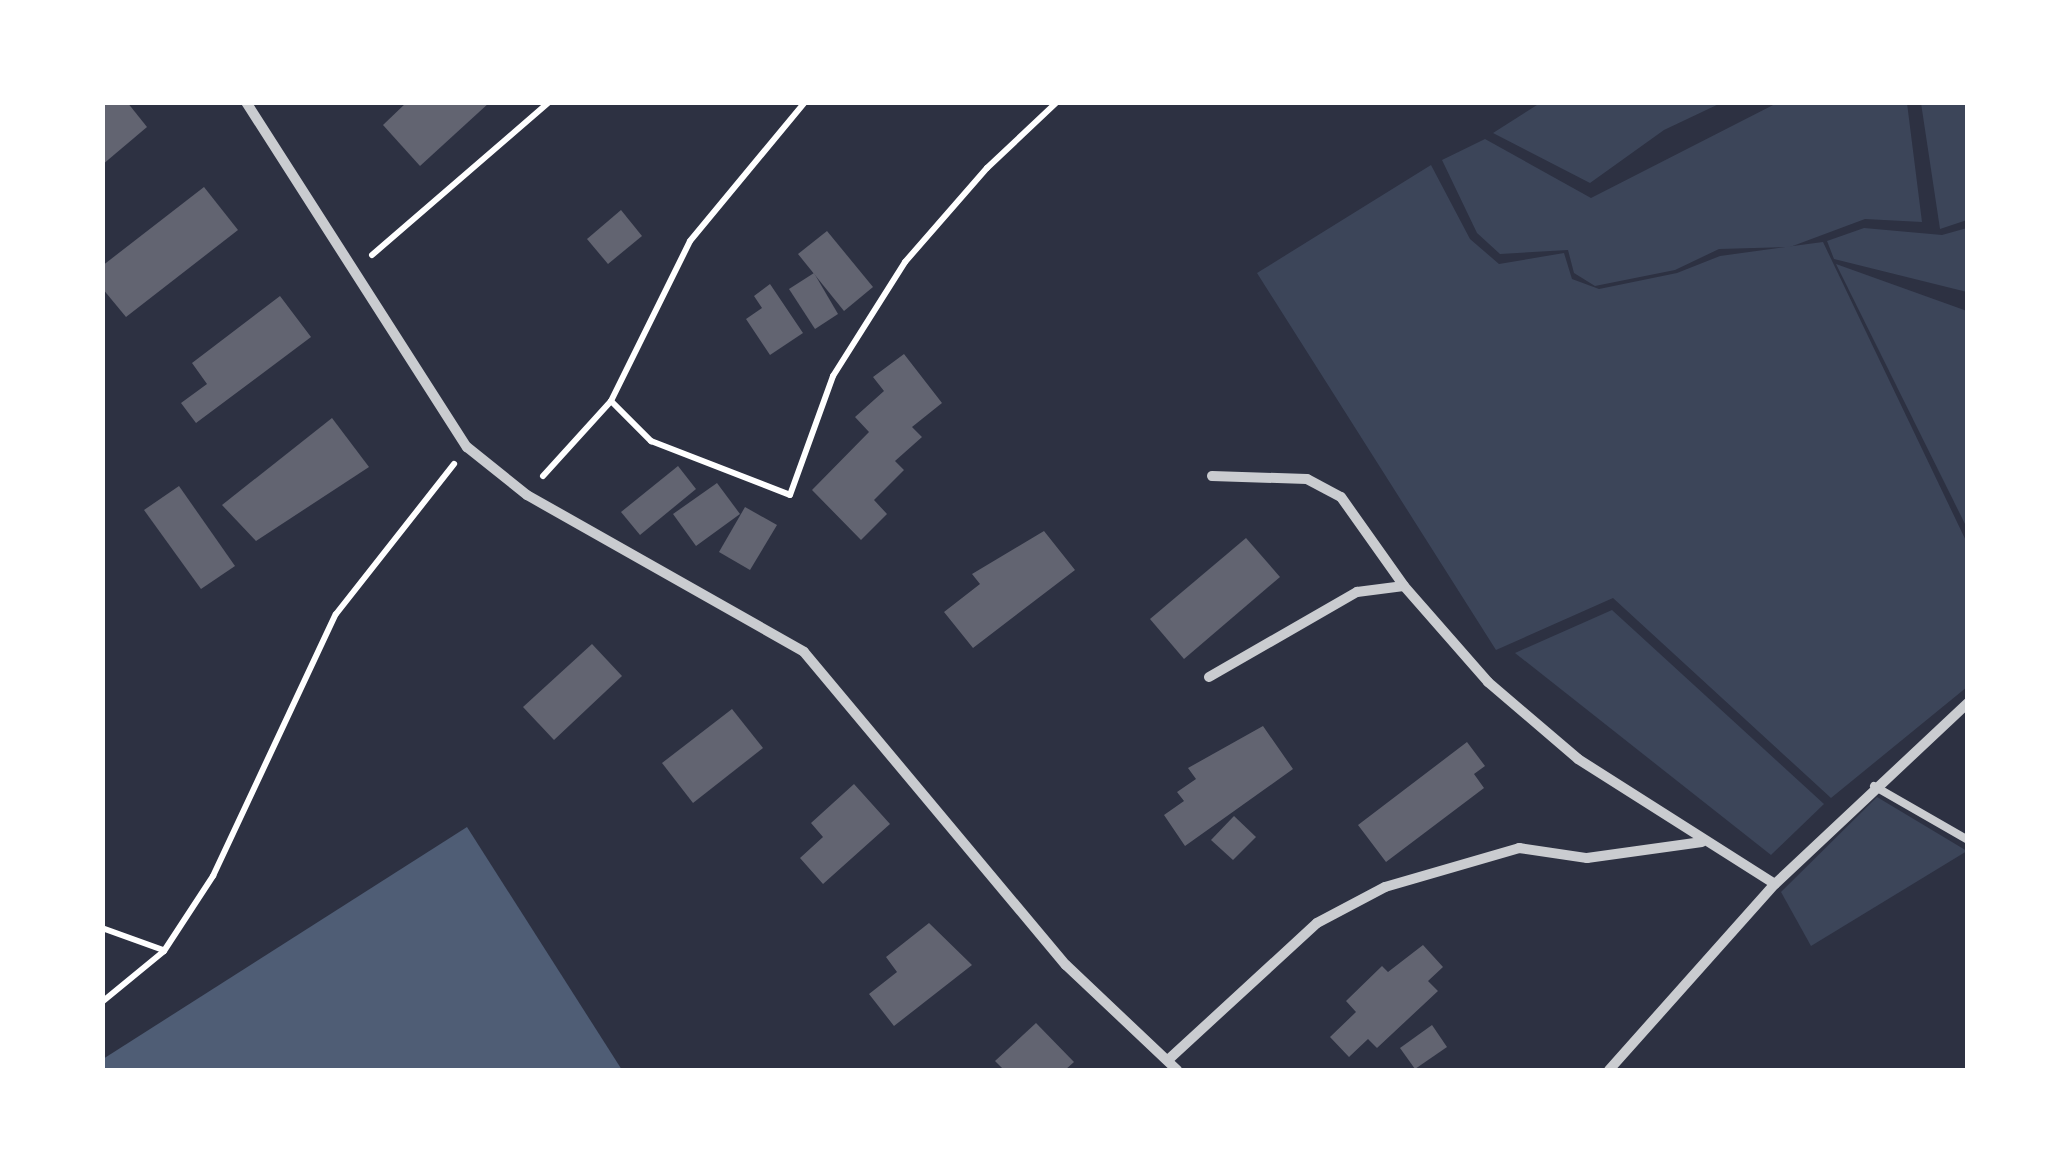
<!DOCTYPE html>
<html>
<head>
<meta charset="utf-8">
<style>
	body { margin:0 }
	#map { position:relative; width:2070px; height:1173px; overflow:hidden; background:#2d3142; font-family:"Space Grotesk",sans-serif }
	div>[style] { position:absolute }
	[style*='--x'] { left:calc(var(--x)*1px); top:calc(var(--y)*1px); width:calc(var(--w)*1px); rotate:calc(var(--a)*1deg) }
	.green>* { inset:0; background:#3c4559 }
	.water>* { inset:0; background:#4f5d75 }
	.building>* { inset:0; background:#626471 }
	.path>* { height:6px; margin:-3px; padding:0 3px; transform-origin:3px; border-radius:3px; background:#fff }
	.service>* { height:8px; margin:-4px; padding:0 4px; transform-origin:4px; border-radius:4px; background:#caccd0 }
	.minor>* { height:10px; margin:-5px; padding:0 5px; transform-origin:5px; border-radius:5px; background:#caccd0 }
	span { translate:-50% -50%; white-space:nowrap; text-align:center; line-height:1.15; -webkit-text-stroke:8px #fff; paint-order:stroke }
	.frame { position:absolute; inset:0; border:105px solid #fff; pointer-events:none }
</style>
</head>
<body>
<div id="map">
	<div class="green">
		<i style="clip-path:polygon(1779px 102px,1907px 103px,1922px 222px,1865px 219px,1790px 247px,1719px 249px,1675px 270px,1595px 286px,1574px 273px,1568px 250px,1500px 254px,1477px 233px,1442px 160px,1485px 139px,1591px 198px)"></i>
		<i style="clip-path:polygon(1540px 103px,1540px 102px,1721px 103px,1664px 130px,1590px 183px,1493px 133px)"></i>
		<i style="clip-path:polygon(1921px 103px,1967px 103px,1967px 220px,1940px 229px)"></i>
		<i style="clip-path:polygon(1431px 165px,1470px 239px,1499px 264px,1564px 253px,1572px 279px,1599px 289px,1677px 273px,1720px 256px,1823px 242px,1968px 545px,1967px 687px,1831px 798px,1613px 598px,1496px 650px,1257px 273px)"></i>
		<i style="clip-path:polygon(1864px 228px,1942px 235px,1967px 228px,1967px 292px,1834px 259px,1827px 241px)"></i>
		<i style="clip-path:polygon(1836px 264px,1967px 311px,1967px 528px)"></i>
		<i style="clip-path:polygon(1612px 610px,1824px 804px,1771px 855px,1515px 653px)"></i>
		<i style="clip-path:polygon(1877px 797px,1967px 851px,1811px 946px,1781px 892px)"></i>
	</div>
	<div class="water">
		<i style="clip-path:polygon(467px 827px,622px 1070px,103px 1070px,103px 1059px)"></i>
	</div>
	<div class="building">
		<i style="clip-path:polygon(102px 102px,127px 102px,147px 127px,102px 165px)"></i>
		<i style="clip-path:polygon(407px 102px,490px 102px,420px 166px,383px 125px)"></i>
		<i style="clip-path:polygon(204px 187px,238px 230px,126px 317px,102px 288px,102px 266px)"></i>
		<i style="clip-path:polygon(621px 210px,642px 236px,608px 264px,587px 239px)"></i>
		<i style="clip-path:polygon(827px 231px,873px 287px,844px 311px,798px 254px)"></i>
		<i style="clip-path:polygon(814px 273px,838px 314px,815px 329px,789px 289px)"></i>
		<i style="clip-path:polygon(770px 284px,803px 333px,770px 355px,746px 319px,762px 308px,754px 296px)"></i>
		<i style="clip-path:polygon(280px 296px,311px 337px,196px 423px,181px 403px,207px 384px,192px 363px)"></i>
		<i style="clip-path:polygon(904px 354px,942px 403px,912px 427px,922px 437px,895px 461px,904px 470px,874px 500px,887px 514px,861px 540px,812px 490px,869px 432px,855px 417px,884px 391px,873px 377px)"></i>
		<i style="clip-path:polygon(332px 418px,369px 467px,256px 541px,222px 505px)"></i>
		<i style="clip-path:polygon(678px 466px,696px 489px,640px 535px,621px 512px)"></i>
		<i style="clip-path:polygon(717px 483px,740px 514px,696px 546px,673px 514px)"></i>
		<i style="clip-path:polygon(179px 486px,235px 566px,201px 589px,144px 510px)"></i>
		<i style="clip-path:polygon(745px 507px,777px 525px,750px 570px,719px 552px)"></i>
		<i style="clip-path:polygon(1044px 531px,1075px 570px,973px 648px,944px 612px,980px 584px,972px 574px)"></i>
		<i style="clip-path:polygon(1246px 538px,1280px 577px,1184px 659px,1150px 619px)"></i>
		<i style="clip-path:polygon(592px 644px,622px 676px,554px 740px,523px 707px)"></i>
		<i style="clip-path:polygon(732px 709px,763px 748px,693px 803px,662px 763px)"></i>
		<i style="clip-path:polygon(1263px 726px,1293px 769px,1185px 846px,1164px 815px,1184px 801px,1177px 792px,1196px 779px,1188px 768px)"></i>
		<i style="clip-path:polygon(1467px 742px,1485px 766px,1474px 774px,1484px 788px,1386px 862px,1358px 825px)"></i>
		<i style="clip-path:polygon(854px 784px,890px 824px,823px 884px,800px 858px,823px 837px,811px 823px)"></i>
		<i style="clip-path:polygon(1234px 816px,1256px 837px,1233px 860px,1211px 840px)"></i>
		<i style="clip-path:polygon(929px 923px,972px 965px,894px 1026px,869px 994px,897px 972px,886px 957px)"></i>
		<i style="clip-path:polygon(1423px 945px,1443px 967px,1428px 981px,1438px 991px,1377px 1048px,1368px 1039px,1349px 1057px,1330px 1037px,1356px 1012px,1346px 1001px,1382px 966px,1388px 972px)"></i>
		<i style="clip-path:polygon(1036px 1023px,1074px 1062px,1065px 1070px,1004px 1070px,995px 1061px)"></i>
		<i style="clip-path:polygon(1432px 1025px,1447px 1047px,1415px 1069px,1400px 1048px)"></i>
	</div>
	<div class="path">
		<i style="--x:372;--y:255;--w:234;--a:-40.8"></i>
		<i style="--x:611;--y:401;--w:178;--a:-63.7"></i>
		<i style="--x:690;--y:241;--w:180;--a:-50.4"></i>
		<i style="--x:543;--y:476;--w:101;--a:-47.8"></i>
		<i style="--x:611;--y:401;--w:57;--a:45"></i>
		<i style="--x:651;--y:441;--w:149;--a:21.2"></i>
		<i style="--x:790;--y:495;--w:127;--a:-70.1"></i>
		<i style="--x:833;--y:376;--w:135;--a:-57.7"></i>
		<i style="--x:905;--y:262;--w:125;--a:-48.9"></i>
		<i style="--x:987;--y:168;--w:96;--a:-43.3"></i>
		<i style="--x:102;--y:928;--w:65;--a:19.8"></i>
		<i style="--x:102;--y:1002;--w:80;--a:-39.4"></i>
		<i style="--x:164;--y:951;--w:90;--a:-56.8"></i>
		<i style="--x:213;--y:876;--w:289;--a:-64.9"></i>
		<i style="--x:336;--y:614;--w:191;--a:-51.8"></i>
	</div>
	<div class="service">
		<i style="--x:1874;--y:786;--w:108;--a:29.9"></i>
	</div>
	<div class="minor">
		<i style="--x:246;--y:102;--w:410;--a:57.4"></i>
		<i style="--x:467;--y:447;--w:77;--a:38.7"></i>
		<i style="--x:527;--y:495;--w:318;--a:29.5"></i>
		<i style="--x:804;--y:652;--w:408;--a:50.1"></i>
		<i style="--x:1066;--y:965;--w:153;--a:43.4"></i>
		<i style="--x:1212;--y:476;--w:95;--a:1.8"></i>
		<i style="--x:1307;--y:479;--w:38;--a:28"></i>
		<i style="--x:1341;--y:497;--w:109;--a:54.7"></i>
		<i style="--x:1209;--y:677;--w:171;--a:-29.9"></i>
		<i style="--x:1357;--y:592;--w:47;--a:-7.3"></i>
		<i style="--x:1404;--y:586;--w:128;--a:48.8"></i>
		<i style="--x:1488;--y:682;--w:118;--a:40.5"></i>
		<i style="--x:1578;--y:759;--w:233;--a:32.4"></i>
		<i style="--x:1168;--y:1060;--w:202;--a:-42.6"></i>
		<i style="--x:1317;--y:923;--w:77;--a:-27.9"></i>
		<i style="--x:1385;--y:887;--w:140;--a:-16.2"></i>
		<i style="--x:1519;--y:848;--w:69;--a:8.4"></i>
		<i style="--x:1587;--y:858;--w:116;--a:-7.9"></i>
		<i style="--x:1609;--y:1070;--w:249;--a:-48.3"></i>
		<i style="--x:1775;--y:884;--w:265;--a:-43.2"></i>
	</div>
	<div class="frame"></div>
</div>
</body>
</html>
